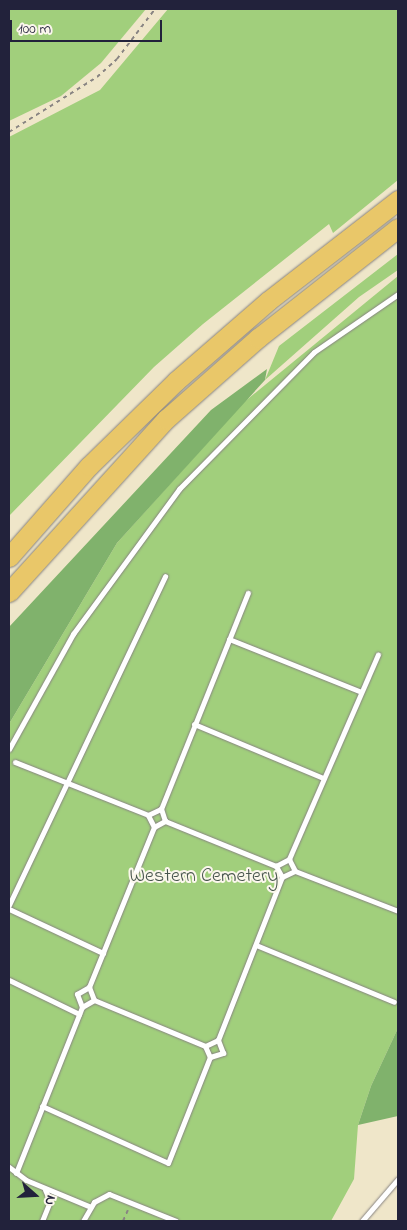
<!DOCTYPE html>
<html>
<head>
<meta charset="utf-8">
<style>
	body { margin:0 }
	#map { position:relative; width:407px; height:1230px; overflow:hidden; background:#efe6c9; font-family:"Indie Flower",sans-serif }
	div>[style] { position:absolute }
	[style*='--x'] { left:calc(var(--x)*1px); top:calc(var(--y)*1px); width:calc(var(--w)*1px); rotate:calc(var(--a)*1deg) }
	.green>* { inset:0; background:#a1cf7c }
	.forest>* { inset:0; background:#80b26c }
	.path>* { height:2px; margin-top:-1px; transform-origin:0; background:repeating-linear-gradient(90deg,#888482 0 4px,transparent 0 8px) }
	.roads { filter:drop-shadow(0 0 1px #888482) drop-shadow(0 0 1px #888482) }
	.service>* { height:5px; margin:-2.5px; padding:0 2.5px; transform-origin:2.5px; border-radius:2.5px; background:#fff }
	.motorway>* { height:19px; margin:-9.5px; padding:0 9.5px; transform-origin:9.5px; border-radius:9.5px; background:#e9c769 }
	span { translate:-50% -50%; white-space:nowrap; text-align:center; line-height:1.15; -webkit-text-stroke:4px #fbf7ec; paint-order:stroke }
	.park-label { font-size:20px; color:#48564e }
	.frame { position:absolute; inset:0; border:10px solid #22223b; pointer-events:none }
	.north { position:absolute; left:10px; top:1170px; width:50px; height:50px; -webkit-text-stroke:4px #fbf7ec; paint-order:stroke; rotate:109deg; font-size:14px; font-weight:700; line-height:20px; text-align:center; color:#22223b }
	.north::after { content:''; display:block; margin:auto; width:18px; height:22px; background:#22223b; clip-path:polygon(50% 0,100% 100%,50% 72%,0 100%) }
	.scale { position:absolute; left:10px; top:20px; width:152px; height:22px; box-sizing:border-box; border:2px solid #22223b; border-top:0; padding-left:6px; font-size:15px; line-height:18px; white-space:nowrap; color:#22223b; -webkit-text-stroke:4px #fbf7ec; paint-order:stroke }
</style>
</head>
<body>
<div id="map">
	<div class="green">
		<i style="clip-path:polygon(9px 9px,146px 9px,101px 63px,61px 96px,9px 121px)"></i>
		<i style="clip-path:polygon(168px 9px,398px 9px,398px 180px,333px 233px,329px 224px,203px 324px,154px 367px,9px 516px,9px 137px,100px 90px)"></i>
		<i style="clip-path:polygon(398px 254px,398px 270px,359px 297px,265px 380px,279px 346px)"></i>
		<i style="clip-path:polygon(398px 276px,398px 1028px,371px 1086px,358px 1125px,354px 1179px,331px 1221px,9px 1221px,9px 724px,117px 543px,243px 403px)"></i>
	</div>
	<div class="forest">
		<i style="clip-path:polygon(267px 369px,265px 380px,117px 543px,9px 724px,9px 627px,211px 410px)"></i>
		<i style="clip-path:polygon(398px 1028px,398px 1116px,358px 1125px,371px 1086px)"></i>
	</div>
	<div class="path">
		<i style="--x:9;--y:132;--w:104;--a:-32"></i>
		<i style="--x:97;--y:77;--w:27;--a:-42"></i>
		<i style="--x:117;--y:59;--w:63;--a:-52.8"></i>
		<i style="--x:123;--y:1221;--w:12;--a:-66"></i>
	</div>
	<div class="roads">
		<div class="service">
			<i style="--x:229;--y:639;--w:140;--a:21.8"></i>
			<i style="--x:194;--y:724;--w:140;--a:22.7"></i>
			<i style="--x:9;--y:749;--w:132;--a:-60.9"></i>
			<i style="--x:73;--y:634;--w:180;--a:-53.8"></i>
			<i style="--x:179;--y:489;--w:192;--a:-45.4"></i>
			<i style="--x:314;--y:352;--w:102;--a:-34.6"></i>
			<i style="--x:15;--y:762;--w:143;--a:21.7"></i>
			<i style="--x:165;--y:821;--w:120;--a:22.1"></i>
			<i style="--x:154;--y:827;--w:13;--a:-117"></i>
			<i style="--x:148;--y:815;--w:14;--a:-25"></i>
			<i style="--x:295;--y:871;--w:110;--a:21.2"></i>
			<i style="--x:282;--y:877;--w:13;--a:-119"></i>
			<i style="--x:276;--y:866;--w:15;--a:-28"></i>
			<i style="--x:9;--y:905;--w:364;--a:-64.6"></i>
			<i style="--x:9;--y:909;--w:104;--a:25.1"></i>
			<i style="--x:256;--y:945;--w:149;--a:22.4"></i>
			<i style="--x:9;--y:980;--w:78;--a:25.9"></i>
			<i style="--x:94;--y:1000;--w:120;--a:22.5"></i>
			<i style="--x:205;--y:1046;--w:12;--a:66"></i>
			<i style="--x:210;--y:1057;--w:14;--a:-17"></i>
			<i style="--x:223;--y:1053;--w:14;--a:-111"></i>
			<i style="--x:218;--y:1040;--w:14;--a:155"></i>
			<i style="--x:82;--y:1007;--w:14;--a:-111"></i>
			<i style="--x:77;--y:994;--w:14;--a:-30"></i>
			<i style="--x:218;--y:1040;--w:175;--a:-68.6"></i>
			<i style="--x:282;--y:877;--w:14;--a:-25"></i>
			<i style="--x:295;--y:871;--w:13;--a:-117"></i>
			<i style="--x:289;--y:859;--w:223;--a:-66.5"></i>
			<i style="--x:42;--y:1106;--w:138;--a:24.3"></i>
			<i style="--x:168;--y:1163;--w:114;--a:-68.4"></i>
			<i style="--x:9;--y:1167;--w:21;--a:37"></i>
			<i style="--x:26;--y:1180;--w:70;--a:22.6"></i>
			<i style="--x:16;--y:1173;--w:179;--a:-68.3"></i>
			<i style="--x:82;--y:1007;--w:14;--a:-30"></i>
			<i style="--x:94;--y:1000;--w:14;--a:-111"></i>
			<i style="--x:89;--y:987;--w:173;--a:-67.9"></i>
			<i style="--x:154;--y:827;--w:13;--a:-29"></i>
			<i style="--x:165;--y:821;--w:13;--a:-108"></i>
			<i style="--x:161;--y:809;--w:233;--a:-68.1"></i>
			<i style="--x:42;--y:1221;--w:22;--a:-68"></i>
			<i style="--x:50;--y:1201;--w:12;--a:-114"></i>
			<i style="--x:83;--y:1221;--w:22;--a:-60"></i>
			<i style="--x:94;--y:1202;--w:17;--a:-28"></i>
			<i style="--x:109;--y:1194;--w:72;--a:21.9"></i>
			<i style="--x:362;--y:1221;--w:55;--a:-49.4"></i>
		</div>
		<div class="motorway">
			<i style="--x:9;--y:557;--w:121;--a:-48.7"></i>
			<i style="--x:89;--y:466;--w:122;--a:-44.3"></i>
			<i style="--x:176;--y:381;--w:122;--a:-41"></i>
			<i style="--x:268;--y:301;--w:165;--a:-37.8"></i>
			<i style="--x:9;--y:592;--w:234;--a:-47.8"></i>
			<i style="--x:166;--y:419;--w:123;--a:-41.4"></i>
			<i style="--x:258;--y:338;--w:178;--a:-38.2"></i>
		</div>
	</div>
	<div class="park-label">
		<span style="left:204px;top:876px">Western Cemetery</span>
	</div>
	<div class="frame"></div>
	<div class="north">N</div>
	<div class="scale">100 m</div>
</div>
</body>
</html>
